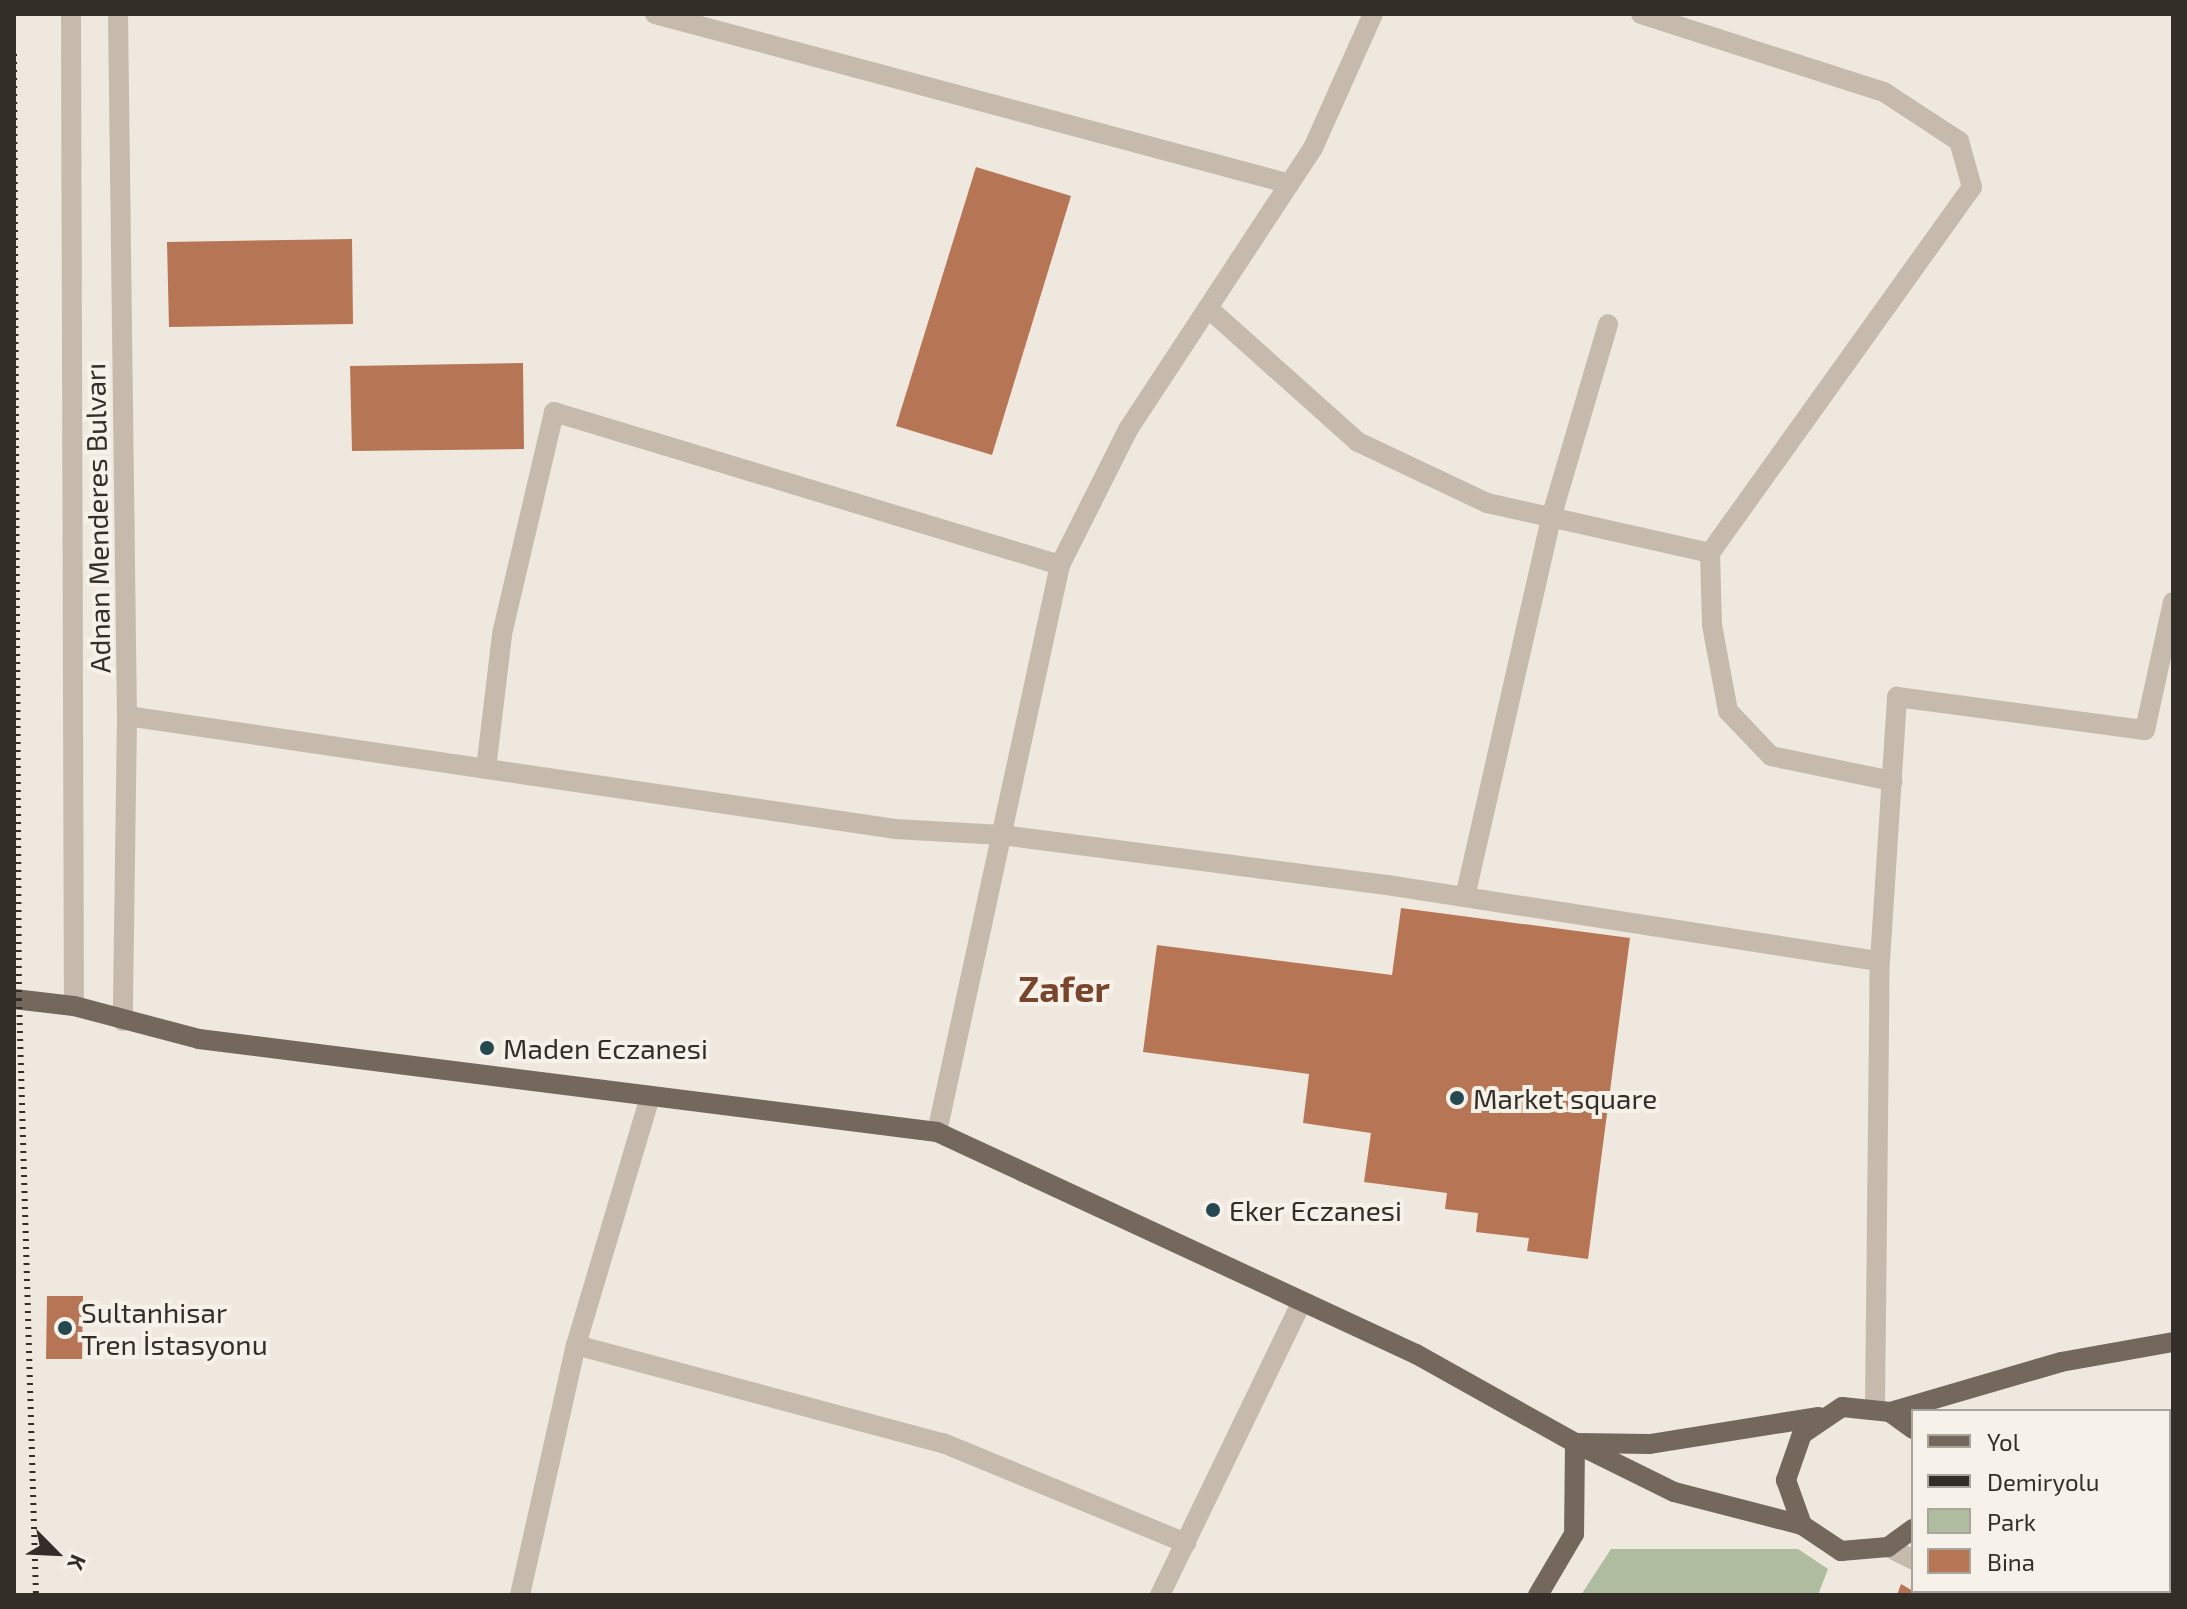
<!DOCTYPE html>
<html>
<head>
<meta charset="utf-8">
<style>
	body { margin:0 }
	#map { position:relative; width:2187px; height:1609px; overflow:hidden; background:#efe8de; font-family:"Exo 2",sans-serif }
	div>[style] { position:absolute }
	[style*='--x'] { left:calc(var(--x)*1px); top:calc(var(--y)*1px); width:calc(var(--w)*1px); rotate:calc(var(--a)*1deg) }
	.green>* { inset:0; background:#b0bc9f }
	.building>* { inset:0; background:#b67554 }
	.minor>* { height:20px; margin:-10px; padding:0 10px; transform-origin:10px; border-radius:10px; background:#c5baab }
	.major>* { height:20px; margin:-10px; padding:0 10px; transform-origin:10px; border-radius:10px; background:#74675c }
	.rail>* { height:6px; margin-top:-3px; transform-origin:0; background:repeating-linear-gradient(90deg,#342e29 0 2px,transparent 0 8px) }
	.dots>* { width:22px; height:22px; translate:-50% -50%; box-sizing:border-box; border:4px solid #f7f2e9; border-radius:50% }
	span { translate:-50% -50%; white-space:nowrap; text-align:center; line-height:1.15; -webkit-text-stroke:8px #f7f2e9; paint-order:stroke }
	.street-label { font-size:28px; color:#342e29 }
	.poi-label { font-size:28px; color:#342e29 }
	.left { translate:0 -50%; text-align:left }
	.district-label { font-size:36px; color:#79462d; font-weight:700 }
	.frame { position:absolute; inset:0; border:16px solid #342e29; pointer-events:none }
	.legend { position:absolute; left:1911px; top:1409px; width:260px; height:184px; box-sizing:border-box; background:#f7f2e9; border:2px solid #a9a49c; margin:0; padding:10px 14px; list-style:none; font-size:24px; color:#342e29 }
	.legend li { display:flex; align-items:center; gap:16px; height:40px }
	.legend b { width:40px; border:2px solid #a9a49c }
	.north { position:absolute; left:16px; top:1513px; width:80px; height:80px; -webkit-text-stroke:6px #f7f2e9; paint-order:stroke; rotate:114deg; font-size:22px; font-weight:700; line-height:32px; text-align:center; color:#342e29 }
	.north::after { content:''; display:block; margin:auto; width:28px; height:36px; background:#342e29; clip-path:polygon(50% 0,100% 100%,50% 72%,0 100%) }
</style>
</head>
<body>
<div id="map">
	<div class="green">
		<i style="clip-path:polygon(1611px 1549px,1798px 1549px,1828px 1569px,1818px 1595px,1581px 1595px)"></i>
	</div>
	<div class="building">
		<i style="clip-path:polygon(976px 167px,1071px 196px,992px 455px,896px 426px)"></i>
		<i style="clip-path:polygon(352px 239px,353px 324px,169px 327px,167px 242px)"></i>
		<i style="clip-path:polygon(523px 363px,524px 449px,352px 451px,350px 366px)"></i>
		<i style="clip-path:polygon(1401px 908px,1630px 938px,1588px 1259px,1527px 1251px,1529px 1238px,1476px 1232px,1478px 1213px,1445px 1209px,1447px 1193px,1364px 1182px,1371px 1133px,1303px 1123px,1309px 1074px,1143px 1052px,1157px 945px,1392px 975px)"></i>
		<i style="clip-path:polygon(47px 1296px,83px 1296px,82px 1359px,46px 1359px)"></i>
		<i style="clip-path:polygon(2173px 1475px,2173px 1562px,2169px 1562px,2169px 1476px)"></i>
		<i style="clip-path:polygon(1901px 1584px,1913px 1591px,1929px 1595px,1897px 1595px)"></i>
	</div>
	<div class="minor">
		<i style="--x:71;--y:14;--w:992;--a:89.83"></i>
		<i style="--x:118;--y:14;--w:702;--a:89.27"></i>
		<i style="--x:127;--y:716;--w:305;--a:90.8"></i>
		<i style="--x:655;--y:14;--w:657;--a:14.99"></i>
		<i style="--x:1641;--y:14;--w:255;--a:17.8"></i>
		<i style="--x:1884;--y:92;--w:90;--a:33.2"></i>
		<i style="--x:1959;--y:141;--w:48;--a:74.2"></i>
		<i style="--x:1972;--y:187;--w:450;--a:125.6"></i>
		<i style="--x:1710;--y:553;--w:72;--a:88.4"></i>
		<i style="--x:1712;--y:625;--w:87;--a:79.5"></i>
		<i style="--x:1728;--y:711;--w:62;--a:46.3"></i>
		<i style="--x:1771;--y:756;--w:124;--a:11.7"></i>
		<i style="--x:1208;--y:308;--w:201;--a:41.8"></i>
		<i style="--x:1358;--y:442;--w:143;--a:25.3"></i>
		<i style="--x:1487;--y:503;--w:229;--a:12.6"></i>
		<i style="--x:127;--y:716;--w:776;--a:8.37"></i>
		<i style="--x:895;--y:829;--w:107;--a:3.2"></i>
		<i style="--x:1002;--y:835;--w:388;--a:7.4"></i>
		<i style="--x:1387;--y:885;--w:499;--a:8.8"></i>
		<i style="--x:486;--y:769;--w:136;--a:-83.2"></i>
		<i style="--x:502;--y:634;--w:228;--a:-76.8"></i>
		<i style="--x:554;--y:412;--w:529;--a:16.82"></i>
		<i style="--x:1465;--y:897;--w:389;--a:-77.2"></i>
		<i style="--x:1551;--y:518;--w:202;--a:-73.6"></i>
		<i style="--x:937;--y:1132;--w:580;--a:-77.76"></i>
		<i style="--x:1060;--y:565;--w:153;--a:-63.3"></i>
		<i style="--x:1129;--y:428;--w:335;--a:-56.7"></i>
		<i style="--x:1313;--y:148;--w:147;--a:-65.9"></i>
		<i style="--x:576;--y:1345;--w:380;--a:15"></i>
		<i style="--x:943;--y:1443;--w:263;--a:22.4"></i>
		<i style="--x:1875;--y:1408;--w:447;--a:-89.4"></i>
		<i style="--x:1880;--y:961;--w:265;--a:-86.3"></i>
		<i style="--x:1897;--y:697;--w:250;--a:7.6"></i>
		<i style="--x:2145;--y:730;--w:131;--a:-77.7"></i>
		<i style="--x:1888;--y:1547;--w:28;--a:27"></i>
		<i style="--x:1977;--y:1591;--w:10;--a:24"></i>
		<i style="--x:520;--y:1595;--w:256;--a:-77.4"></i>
		<i style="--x:576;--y:1345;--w:260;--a:-73.4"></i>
		<i style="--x:1160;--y:1595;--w:326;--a:-64.2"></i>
	</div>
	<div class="major">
		<i style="--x:14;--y:999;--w:60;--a:6.7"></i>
		<i style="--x:74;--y:1006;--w:129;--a:14.8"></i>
		<i style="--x:199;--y:1039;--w:744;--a:7.18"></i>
		<i style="--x:937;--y:1132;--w:528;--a:24.87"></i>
		<i style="--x:1416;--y:1354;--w:182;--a:29.2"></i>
		<i style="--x:1575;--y:1443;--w:91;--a:90.6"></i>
		<i style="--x:1574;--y:1534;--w:71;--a:120.5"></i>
		<i style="--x:1890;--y:1412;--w:178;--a:-16.3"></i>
		<i style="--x:2061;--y:1362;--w:114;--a:-10.1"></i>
		<i style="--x:1913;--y:1429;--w:29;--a:-144"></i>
		<i style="--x:1890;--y:1412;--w:48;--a:-174.1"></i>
		<i style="--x:1842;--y:1407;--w:48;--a:146"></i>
		<i style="--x:1802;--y:1434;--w:49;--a:109.2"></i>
		<i style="--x:1786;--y:1480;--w:48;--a:70.4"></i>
		<i style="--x:1802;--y:1525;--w:47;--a:33.7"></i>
		<i style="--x:1841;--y:1551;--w:47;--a:-4.9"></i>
		<i style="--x:1888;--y:1547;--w:31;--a:-36"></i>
		<i style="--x:1802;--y:1525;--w:132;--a:-165.5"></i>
		<i style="--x:1674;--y:1492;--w:110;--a:-153.7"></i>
		<i style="--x:1575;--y:1443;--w:75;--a:0.8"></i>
		<i style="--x:1650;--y:1444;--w:171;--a:-9.1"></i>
	</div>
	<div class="rail">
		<i style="--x:14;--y:54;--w:945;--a:89.7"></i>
		<i style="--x:19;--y:999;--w:596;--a:88.37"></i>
	</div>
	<div class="dots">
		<i style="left:487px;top:1048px;background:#244950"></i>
		<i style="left:1457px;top:1098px;background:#244950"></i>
		<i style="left:1213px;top:1210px;background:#244950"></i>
		<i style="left:65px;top:1328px;background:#244950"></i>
	</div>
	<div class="street-label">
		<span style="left:97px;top:518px;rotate:-91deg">Adnan Menderes Bulvarı</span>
	</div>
	<div class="poi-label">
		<span class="left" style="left:503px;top:1048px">Maden Eczanesi</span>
		<span class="left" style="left:1473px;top:1098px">Market square</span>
		<span class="left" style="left:1229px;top:1210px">Eker Eczanesi</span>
		<span class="left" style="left:81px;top:1328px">Sultanhisar<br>Tren İstasyonu</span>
	</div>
	<div class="district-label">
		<span style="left:1064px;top:988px">Zafer</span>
	</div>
	<div class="frame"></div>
	<ul class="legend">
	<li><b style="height:10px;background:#74675c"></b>Yol</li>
	<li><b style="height:10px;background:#342e29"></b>Demiryolu</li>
	<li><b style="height:22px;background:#b0bc9f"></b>Park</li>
	<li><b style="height:22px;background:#b67554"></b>Bina</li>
	</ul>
	<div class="north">K</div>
</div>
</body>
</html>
